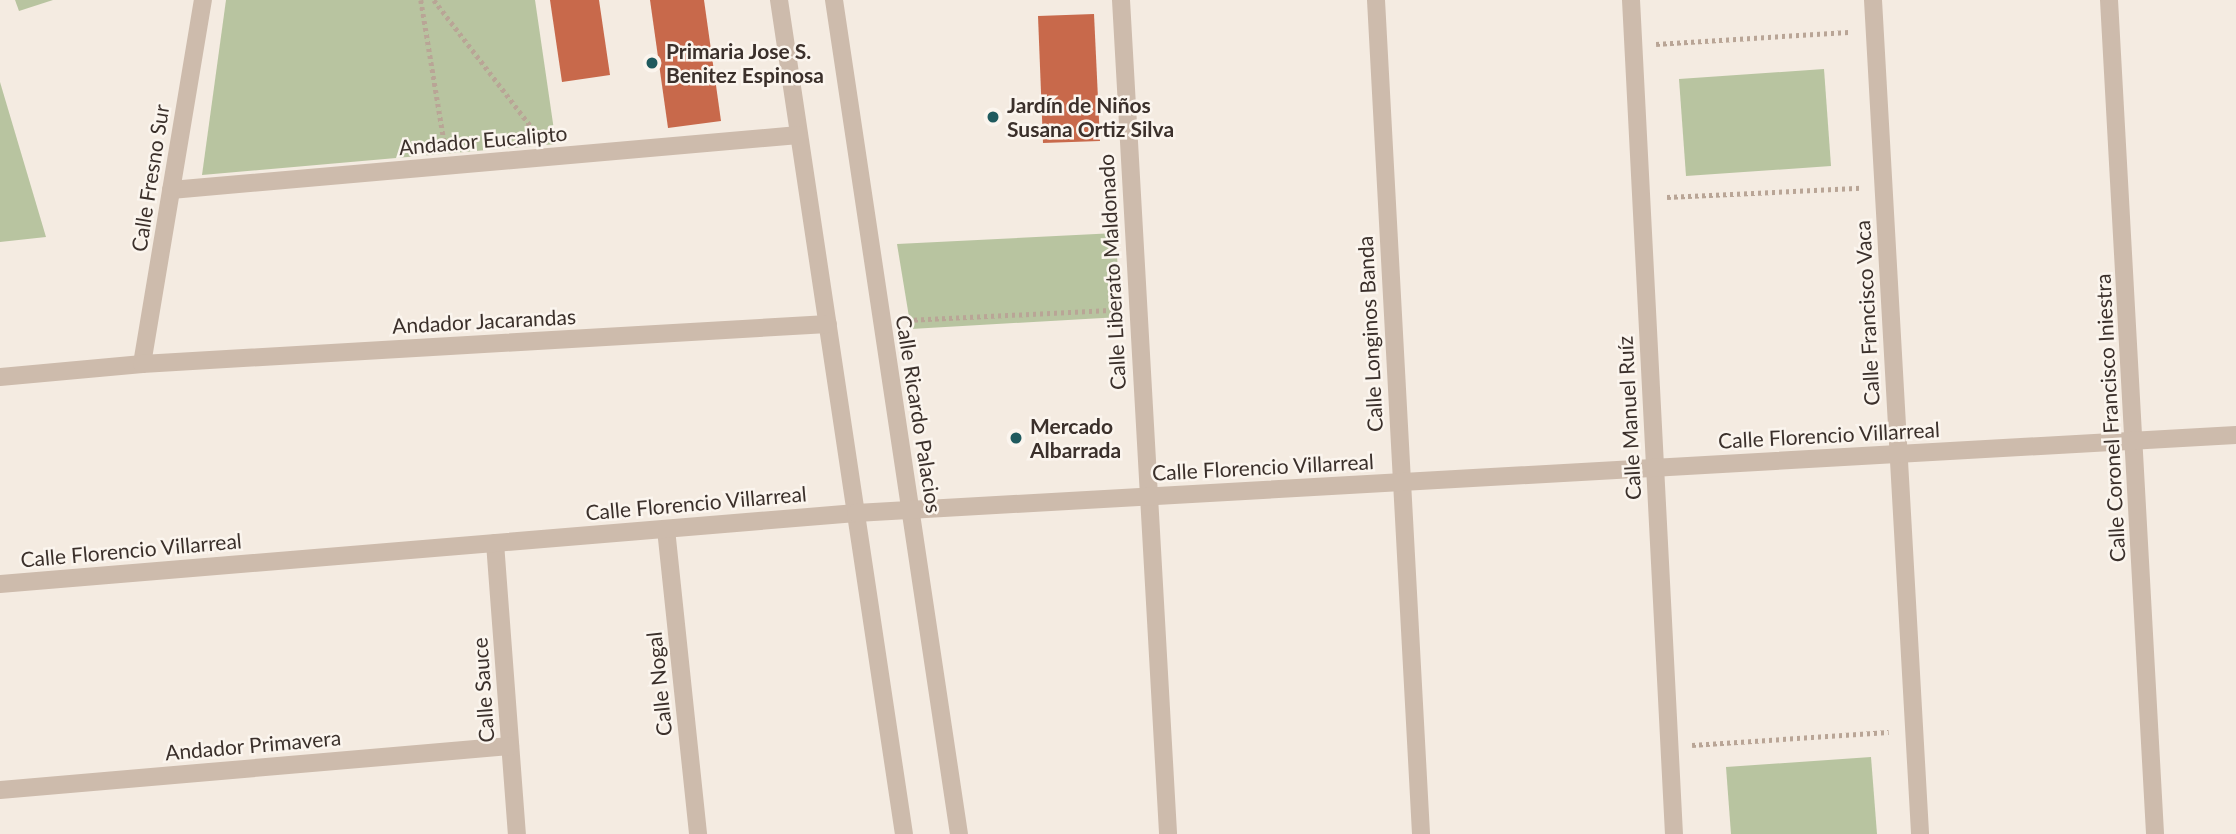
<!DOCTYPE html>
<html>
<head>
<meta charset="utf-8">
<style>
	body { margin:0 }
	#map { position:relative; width:2236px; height:834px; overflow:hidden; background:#f4ebe1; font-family:Lato,sans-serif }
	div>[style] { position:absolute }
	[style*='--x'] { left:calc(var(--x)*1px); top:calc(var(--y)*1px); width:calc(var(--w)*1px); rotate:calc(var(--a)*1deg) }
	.green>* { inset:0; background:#b8c4a0 }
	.building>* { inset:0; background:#c8694b }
	.path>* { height:4.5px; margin-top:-2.25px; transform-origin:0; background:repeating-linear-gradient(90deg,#b9a596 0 3.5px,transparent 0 7px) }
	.minor>* { height:18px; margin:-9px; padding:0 9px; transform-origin:9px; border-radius:9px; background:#cdbbac }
	.dots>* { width:19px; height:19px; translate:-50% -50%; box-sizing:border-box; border:4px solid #fbf5ee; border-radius:50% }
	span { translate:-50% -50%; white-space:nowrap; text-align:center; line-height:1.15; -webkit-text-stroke:5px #fbf5ee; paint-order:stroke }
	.poi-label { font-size:21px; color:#3b302b; font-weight:700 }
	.left { translate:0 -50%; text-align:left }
	.street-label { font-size:21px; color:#3b302b }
</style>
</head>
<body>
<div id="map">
	<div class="green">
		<i style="clip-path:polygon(15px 0,53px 0,19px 11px)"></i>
		<i style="clip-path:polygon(226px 0,535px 0,556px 144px,202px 175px)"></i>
		<i style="clip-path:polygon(1824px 69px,1831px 166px,1686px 176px,1679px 79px)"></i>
		<i style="clip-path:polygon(0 82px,46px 237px,0 242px)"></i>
		<i style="clip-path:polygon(1116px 233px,1120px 317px,911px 329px,897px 244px)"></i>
		<i style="clip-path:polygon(1871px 757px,1877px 834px,1731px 834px,1726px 767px)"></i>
	</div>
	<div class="building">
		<i style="clip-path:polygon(550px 0,599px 0,610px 75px,562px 82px)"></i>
		<i style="clip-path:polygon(650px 0,704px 0,721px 121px,668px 128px)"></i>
		<i style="clip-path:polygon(1094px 14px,1100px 141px,1043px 143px,1038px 16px)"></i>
	</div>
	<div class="path">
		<i style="--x:421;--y:0;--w:143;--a:80.7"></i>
		<i style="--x:434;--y:0;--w:169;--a:52.5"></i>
		<i style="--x:1656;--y:44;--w:193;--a:-3.6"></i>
		<i style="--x:1667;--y:197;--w:194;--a:-2.7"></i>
		<i style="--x:907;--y:320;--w:208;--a:-2.8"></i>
		<i style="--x:1692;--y:745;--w:197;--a:-3.8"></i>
	</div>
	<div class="minor">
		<i style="--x:779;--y:0;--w:843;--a:81.48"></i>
		<i style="--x:834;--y:0;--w:843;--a:81.48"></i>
		<i style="--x:1121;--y:0;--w:835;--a:86.77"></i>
		<i style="--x:1376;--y:0;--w:835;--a:86.91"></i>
		<i style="--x:1631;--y:0;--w:835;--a:87.05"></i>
		<i style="--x:1873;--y:0;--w:835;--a:86.77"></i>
		<i style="--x:2109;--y:0;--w:835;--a:86.84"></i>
		<i style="--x:171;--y:190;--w:630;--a:-5.01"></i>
		<i style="--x:142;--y:364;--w:369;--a:-80.5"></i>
		<i style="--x:0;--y:377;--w:143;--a:-5.2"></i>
		<i style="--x:142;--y:364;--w:687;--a:-3.34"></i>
		<i style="--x:666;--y:529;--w:307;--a:84"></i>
		<i style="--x:495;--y:543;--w:292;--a:85.7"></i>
		<i style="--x:0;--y:584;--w:859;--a:-4.74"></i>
		<i style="--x:856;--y:513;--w:1382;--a:-3.24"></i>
		<i style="--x:0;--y:790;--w:512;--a:-4.93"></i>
	</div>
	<div class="dots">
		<i style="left:652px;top:63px;background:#1f5a5e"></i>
		<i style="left:993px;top:117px;background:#1f5a5e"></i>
		<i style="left:1016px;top:438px;background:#1f5a5e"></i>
	</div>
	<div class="poi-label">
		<span class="left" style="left:666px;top:63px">Primaria Jose S.<br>Benitez Espinosa</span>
		<span class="left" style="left:1007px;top:117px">Jardín de Niños<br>Susana Ortiz Silva</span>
		<span class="left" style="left:1030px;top:438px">Mercado<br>Albarrada</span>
	</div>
	<div class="street-label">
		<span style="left:483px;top:140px;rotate:-5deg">Andador Eucalipto</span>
		<span style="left:150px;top:178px;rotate:-81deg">Calle Fresno Sur</span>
		<span style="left:1112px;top:272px;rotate:-93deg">Calle Liberato Maldonado</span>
		<span style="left:1867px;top:313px;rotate:-93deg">Calle Francisco Vaca</span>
		<span style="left:484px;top:321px;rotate:-3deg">Andador Jacarandas</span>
		<span style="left:1370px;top:334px;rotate:-93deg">Calle Longinos Banda</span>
		<span style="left:919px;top:414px;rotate:81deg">Calle Ricardo Palacios</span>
		<span style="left:1629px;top:418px;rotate:-93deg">Calle Manuel Ruíz</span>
		<span style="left:2110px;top:418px;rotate:-93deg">Calle Coronel Francisco Iniestra</span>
		<span style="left:1829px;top:435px;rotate:-3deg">Calle Florencio Villarreal</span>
		<span style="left:1263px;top:467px;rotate:-3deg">Calle Florencio Villarreal</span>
		<span style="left:696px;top:503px;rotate:-5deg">Calle Florencio Villarreal</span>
		<span style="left:131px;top:550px;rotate:-5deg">Calle Florencio Villarreal</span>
		<span style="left:659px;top:684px;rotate:-96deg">Calle Nogal</span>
		<span style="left:483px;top:690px;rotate:-94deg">Calle Sauce</span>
		<span style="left:253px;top:745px;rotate:-5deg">Andador Primavera</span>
	</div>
</div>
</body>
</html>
